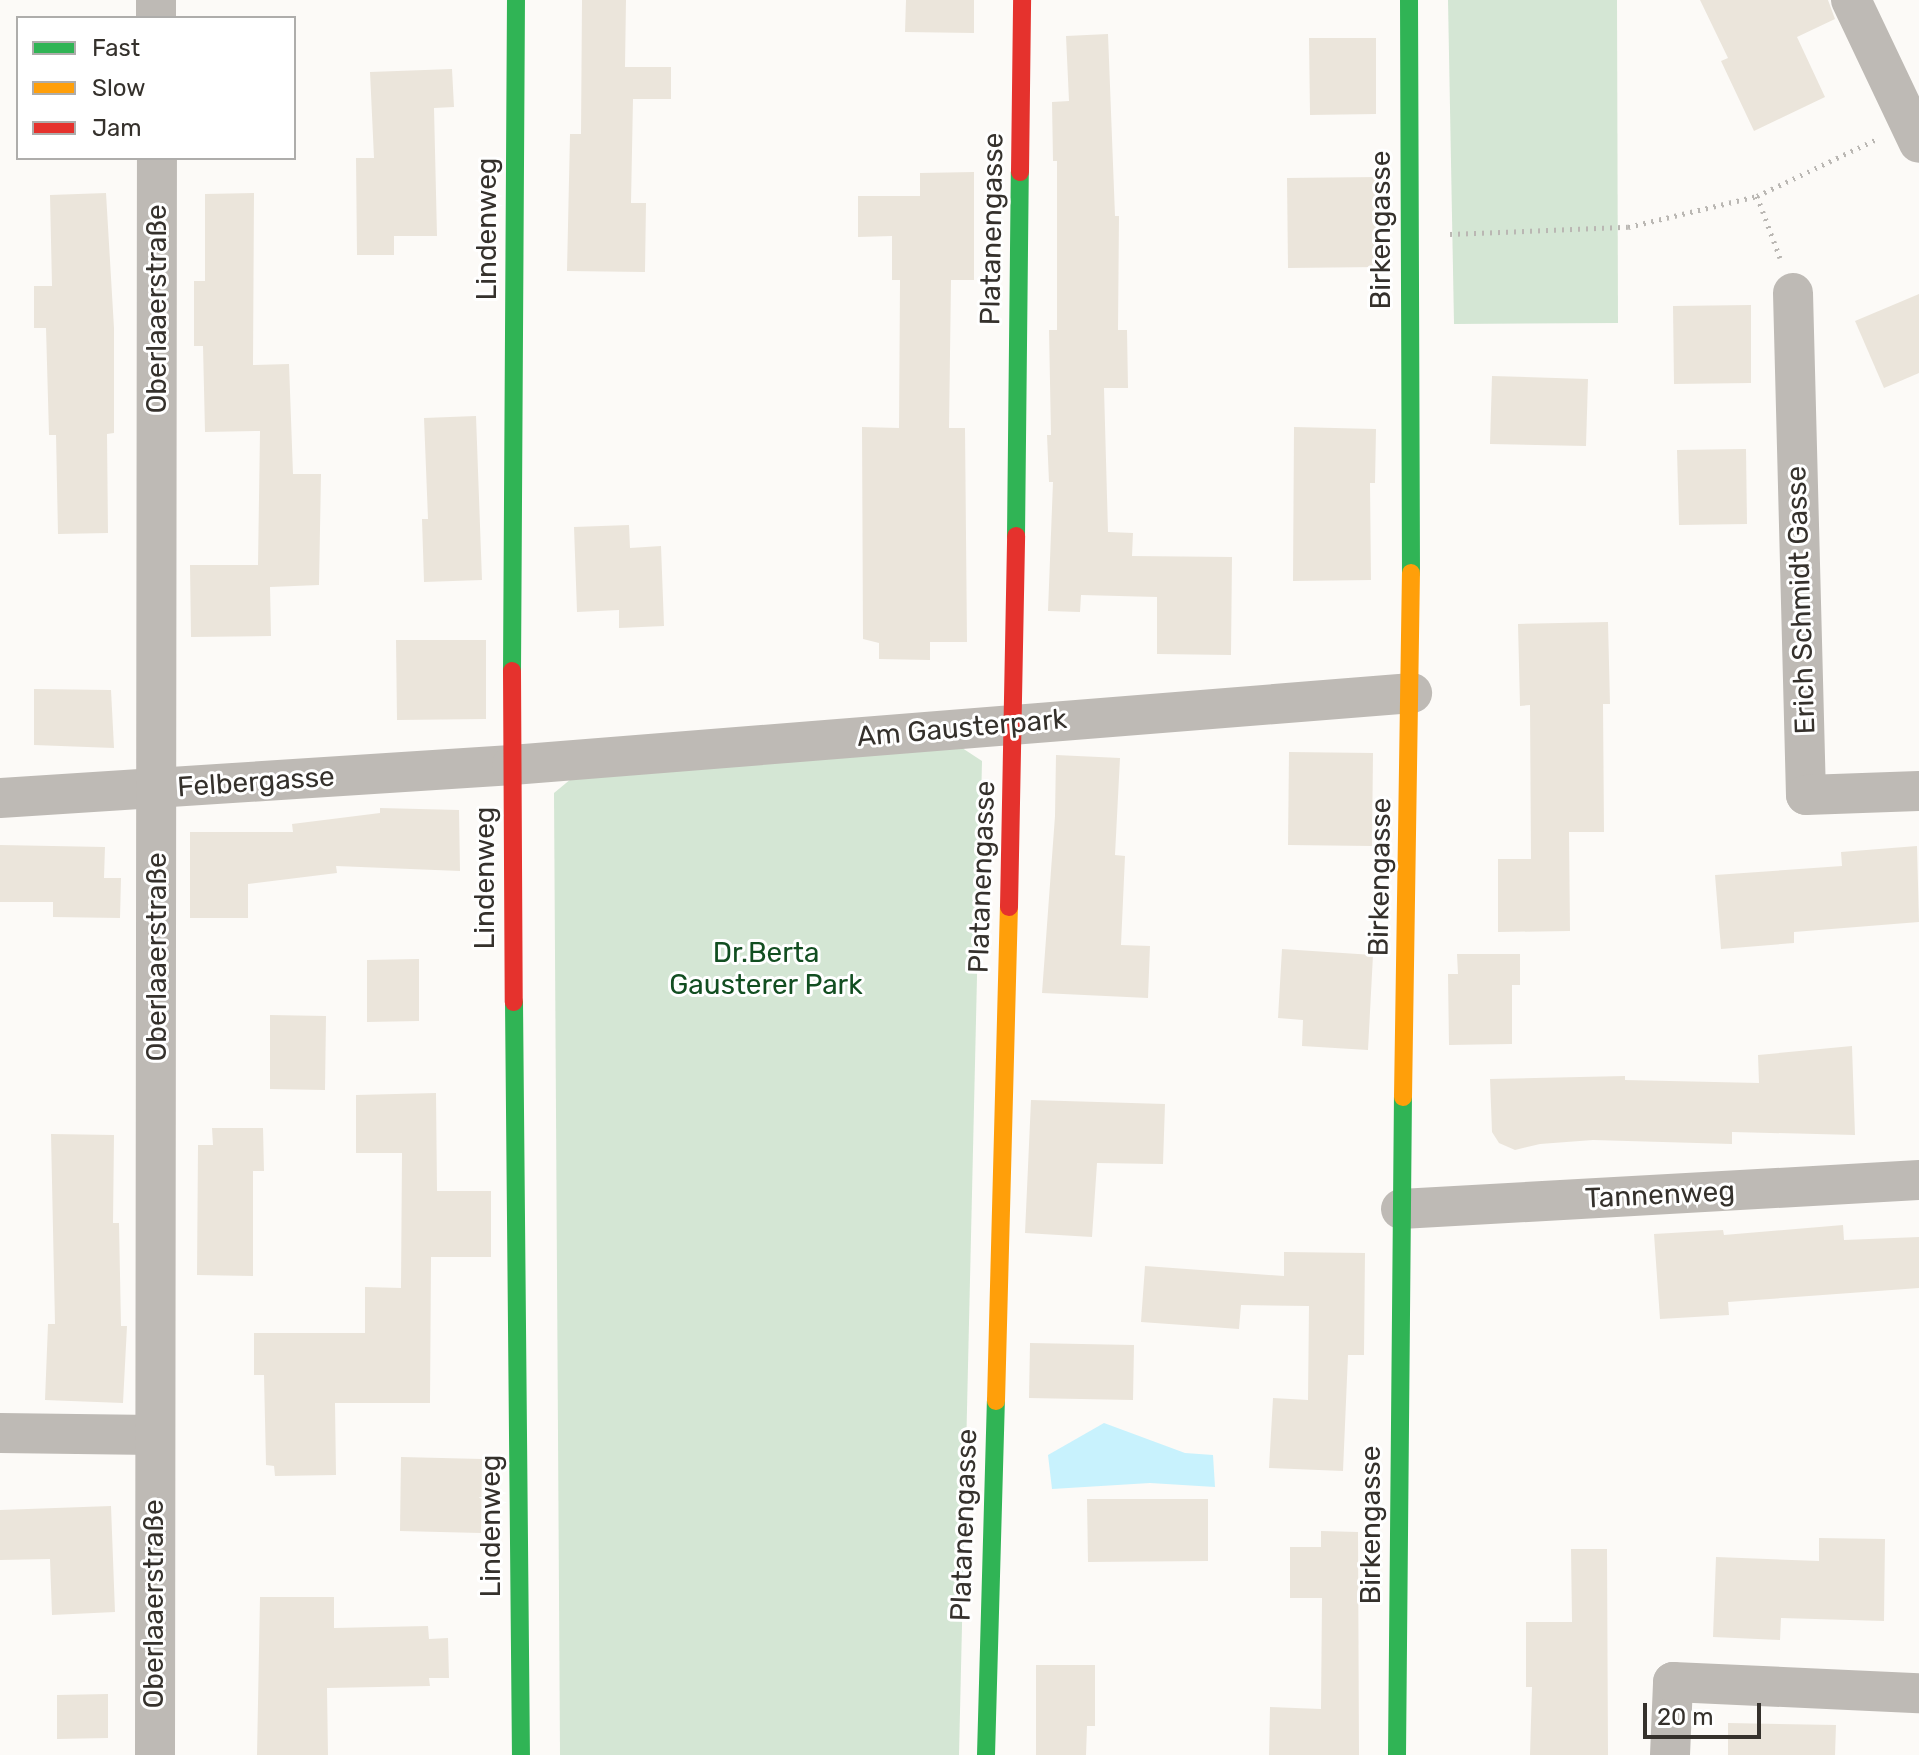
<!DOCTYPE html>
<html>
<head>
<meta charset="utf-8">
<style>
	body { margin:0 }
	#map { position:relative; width:1919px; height:1755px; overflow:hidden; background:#fcfaf7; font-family:Rubik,sans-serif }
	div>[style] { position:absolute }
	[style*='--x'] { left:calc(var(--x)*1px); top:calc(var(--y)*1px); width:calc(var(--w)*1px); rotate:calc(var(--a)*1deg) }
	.green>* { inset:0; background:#d4e6d4 }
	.water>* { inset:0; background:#c8f2fd }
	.building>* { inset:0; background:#ebe5db }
	.path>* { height:5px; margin-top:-2.5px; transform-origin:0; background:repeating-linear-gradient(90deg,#bab7b3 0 2px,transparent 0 8px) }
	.street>* { height:40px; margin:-20px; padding:0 20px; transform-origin:20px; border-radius:20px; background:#bebab5 }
	.fast>* { height:18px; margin:-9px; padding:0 9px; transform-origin:9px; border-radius:9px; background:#30b455 }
	.slow>* { height:18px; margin:-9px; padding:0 9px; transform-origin:9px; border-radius:9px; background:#ff9f0a }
	.jam>* { height:18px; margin:-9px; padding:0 9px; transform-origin:9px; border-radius:9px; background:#e5322d }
	span { translate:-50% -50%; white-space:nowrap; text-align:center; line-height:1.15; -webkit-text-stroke:6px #fff; paint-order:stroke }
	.street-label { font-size:28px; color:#35312c }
	.park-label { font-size:28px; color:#124e21 }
	.legend { position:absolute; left:16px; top:16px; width:280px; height:144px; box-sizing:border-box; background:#fff; border:2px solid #aeadab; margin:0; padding:10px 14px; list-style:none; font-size:24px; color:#35312c }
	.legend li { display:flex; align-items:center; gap:16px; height:40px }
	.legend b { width:40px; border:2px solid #aeadab }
	.scale { position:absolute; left:1643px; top:1703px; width:118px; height:36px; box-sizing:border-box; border:4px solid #35312c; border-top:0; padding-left:10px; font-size:24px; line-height:28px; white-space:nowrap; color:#35312c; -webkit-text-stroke:6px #fff; paint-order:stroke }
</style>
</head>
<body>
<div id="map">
	<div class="green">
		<i style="clip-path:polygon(1448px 0,1617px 0,1618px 323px,1454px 324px)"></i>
		<i style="clip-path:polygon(953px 742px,982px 761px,959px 1755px,560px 1755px,554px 793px,583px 769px)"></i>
	</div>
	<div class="water">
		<i style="clip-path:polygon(1104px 1423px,1185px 1453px,1213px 1455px,1215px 1487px,1150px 1483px,1052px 1489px,1048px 1455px)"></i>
	</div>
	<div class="building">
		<i style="clip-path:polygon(582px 0,626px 0,625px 67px,671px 67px,671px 99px,633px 99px,631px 203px,646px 203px,645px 272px,567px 271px,570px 134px,581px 134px)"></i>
		<i style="clip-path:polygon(906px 0,974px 0,974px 33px,905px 32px)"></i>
		<i style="clip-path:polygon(1700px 0,1828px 0,1835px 19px,1797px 37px,1825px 97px,1754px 131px,1721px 61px,1728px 58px)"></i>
		<i style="clip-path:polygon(1108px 34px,1115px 216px,1119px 216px,1118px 330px,1127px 330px,1128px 388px,1104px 388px,1108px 532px,1133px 533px,1132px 556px,1232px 557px,1231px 655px,1157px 654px,1157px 597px,1081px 595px,1080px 612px,1048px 611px,1053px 482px,1049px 482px,1047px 435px,1051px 435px,1049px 330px,1057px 330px,1057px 161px,1053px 161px,1052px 102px,1069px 101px,1066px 36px)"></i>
		<i style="clip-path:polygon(1309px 38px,1376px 38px,1376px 114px,1310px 115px)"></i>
		<i style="clip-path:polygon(452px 69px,454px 107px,434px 108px,437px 236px,394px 236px,394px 255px,357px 255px,356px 158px,374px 158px,370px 72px)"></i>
		<i style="clip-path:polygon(974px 172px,974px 280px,951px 280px,949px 428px,965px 428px,967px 642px,930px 642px,930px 660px,879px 659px,879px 643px,863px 639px,862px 427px,899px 428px,900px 280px,892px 280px,892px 236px,858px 237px,858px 196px,920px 196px,920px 173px)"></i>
		<i style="clip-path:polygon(1378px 177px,1379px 267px,1288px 268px,1287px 178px)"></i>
		<i style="clip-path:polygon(106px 193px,114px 328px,114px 433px,107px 434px,108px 533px,58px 534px,56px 435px,49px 435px,46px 328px,34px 328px,34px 286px,52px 286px,50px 195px)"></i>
		<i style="clip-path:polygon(254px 193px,253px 365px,289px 364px,293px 474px,321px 474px,319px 585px,270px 587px,271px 636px,191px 637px,190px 565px,258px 565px,260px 431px,205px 432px,203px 346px,194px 346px,194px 281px,205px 281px,205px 194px)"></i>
		<i style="clip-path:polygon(1919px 294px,1919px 373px,1884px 388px,1855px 321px)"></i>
		<i style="clip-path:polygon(1751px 305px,1751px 383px,1674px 384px,1673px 306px)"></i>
		<i style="clip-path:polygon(1492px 376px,1588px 379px,1586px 446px,1490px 444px)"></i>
		<i style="clip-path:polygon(476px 416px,482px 580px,424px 582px,422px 519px,428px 519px,424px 418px)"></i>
		<i style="clip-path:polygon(1294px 427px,1376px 429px,1375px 483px,1370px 483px,1371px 580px,1293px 581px)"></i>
		<i style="clip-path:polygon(1746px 449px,1747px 524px,1679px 525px,1677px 450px)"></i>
		<i style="clip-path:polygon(629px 525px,630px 548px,661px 546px,664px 626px,619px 628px,619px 610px,577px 612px,574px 527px)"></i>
		<i style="clip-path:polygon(1608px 622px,1610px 704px,1603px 704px,1604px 832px,1569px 832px,1570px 931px,1498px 932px,1498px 859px,1531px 859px,1530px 705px,1520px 706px,1518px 624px)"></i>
		<i style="clip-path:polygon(396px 640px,486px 640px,486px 719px,397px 720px)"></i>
		<i style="clip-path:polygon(34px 689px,111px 690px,114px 748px,34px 745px)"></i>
		<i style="clip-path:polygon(1289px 752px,1373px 753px,1372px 846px,1288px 845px)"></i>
		<i style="clip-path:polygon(1056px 755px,1120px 758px,1115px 855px,1125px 856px,1121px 945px,1150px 946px,1148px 998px,1042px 993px,1055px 816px)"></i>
		<i style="clip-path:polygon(380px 808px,459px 810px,460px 871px,336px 866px,337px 873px,248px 884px,248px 918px,190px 918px,190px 832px,293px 832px,292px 824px,380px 813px)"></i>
		<i style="clip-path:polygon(0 845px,105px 847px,104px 878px,121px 878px,120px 918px,53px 917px,53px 902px,0 902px)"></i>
		<i style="clip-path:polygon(1917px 846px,1919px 922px,1794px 932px,1794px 943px,1721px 949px,1715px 875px,1842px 866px,1841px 852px)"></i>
		<i style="clip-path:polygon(1282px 949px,1373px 955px,1368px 1050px,1302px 1046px,1303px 1020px,1278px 1018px)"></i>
		<i style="clip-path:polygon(1457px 954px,1520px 954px,1520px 985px,1512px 985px,1512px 1044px,1449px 1045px,1448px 974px,1458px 974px)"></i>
		<i style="clip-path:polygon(419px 959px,419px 1021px,367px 1022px,367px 960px)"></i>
		<i style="clip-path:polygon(270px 1015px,326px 1016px,325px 1090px,270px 1089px)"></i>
		<i style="clip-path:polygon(1852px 1046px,1855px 1135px,1732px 1132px,1732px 1144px,1593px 1140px,1540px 1144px,1515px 1150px,1499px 1143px,1492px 1132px,1490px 1079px,1625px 1076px,1625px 1080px,1759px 1083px,1758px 1055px)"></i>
		<i style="clip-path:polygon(436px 1093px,437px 1191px,491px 1191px,491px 1257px,431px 1257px,430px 1403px,335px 1403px,336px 1475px,275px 1476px,274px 1466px,266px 1465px,264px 1375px,254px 1375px,254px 1333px,365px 1333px,365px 1287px,401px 1288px,402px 1153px,356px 1153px,356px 1095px)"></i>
		<i style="clip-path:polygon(1031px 1100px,1165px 1104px,1163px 1164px,1097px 1163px,1092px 1237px,1025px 1233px)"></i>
		<i style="clip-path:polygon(212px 1128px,263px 1128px,264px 1171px,253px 1171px,253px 1276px,197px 1275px,198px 1145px,213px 1145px)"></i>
		<i style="clip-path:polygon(51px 1134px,114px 1135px,113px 1223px,119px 1223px,121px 1326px,127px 1326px,123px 1403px,45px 1400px,48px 1324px,55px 1324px)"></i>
		<i style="clip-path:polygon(1843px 1225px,1844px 1240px,1919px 1237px,1919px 1288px,1728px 1302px,1729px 1315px,1660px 1319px,1654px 1234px,1723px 1230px,1724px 1235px)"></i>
		<i style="clip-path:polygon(1284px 1252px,1365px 1253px,1364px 1355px,1348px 1355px,1343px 1471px,1269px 1468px,1273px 1398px,1308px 1400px,1309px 1306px,1241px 1305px,1239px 1329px,1141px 1322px,1145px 1266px,1284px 1276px)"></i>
		<i style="clip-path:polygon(1030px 1343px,1134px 1345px,1133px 1400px,1029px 1398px)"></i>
		<i style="clip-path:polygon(401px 1457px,482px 1459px,481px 1533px,400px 1531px)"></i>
		<i style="clip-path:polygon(1087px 1499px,1208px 1499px,1208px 1561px,1088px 1562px)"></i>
		<i style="clip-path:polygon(111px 1506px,115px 1612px,52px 1615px,50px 1559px,0 1560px,0 1510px)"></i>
		<i style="clip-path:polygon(1321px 1531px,1358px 1532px,1359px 1755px,1269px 1755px,1270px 1707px,1321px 1709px,1322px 1598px,1290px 1598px,1290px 1547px,1321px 1547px)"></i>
		<i style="clip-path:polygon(1819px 1538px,1885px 1539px,1884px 1621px,1781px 1618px,1780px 1640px,1713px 1637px,1716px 1557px,1819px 1561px)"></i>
		<i style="clip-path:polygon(1571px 1549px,1607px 1549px,1608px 1755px,1530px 1755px,1532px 1687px,1526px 1687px,1526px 1622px,1572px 1622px)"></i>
		<i style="clip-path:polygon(260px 1597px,334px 1597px,334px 1628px,428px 1626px,429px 1639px,448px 1638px,449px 1678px,429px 1678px,430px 1686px,327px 1688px,328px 1755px,257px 1755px)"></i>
		<i style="clip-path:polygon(1036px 1665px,1095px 1665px,1095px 1726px,1087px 1726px,1086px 1755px,1036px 1755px)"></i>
		<i style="clip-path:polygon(108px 1694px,108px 1738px,57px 1739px,57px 1695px)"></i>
		<i style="clip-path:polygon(1728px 1723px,1836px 1725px,1835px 1755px,1728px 1755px)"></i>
	</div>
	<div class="path">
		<i style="--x:1757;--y:196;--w:66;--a:69.6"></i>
		<i style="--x:1450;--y:234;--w:178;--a:-2.3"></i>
		<i style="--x:1628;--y:227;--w:133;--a:-13.5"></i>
		<i style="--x:1757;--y:196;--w:131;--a:-25.4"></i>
	</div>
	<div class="street">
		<i style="--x:156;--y:0;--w:18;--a:90"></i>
		<i style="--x:1851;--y:0;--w:158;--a:64.6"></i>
		<i style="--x:1793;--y:293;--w:502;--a:88.52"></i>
		<i style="--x:1806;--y:795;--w:113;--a:-2"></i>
		<i style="--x:0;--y:798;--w:513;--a:-3.69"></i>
		<i style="--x:512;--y:765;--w:903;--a:-4.57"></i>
		<i style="--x:1401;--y:1209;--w:519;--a:-3.2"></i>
		<i style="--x:0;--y:1433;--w:154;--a:0.7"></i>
		<i style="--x:155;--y:1755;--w:1597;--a:-89.93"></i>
		<i style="--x:1670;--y:1755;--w:73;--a:-87.6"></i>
		<i style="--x:1673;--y:1682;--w:246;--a:2.6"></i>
	</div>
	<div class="fast">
		<i style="--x:1409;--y:0;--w:573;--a:89.8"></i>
		<i style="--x:1016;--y:536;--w:364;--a:-89.4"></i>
		<i style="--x:512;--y:671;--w:671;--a:-89.66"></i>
		<i style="--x:514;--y:1002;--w:753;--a:89.47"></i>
		<i style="--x:986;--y:1755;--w:354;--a:-88.4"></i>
		<i style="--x:1397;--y:1755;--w:658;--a:-89.48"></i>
	</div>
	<div class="slow">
		<i style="--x:1403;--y:1097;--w:524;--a:-89.13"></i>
		<i style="--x:996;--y:1401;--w:494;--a:-88.5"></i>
	</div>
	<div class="jam">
		<i style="--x:1020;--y:172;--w:172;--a:-89.3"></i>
		<i style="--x:512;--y:671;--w:331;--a:89.7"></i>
		<i style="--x:1009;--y:907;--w:371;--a:-88.9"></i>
	</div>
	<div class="street-label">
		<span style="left:487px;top:229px;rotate:-90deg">Lindenweg</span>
		<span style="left:992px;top:229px;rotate:-89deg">Platanengasse</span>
		<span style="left:1381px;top:230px;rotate:-90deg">Birkengasse</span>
		<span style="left:157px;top:309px;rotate:-90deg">Oberlaaerstraße</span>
		<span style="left:1801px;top:600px;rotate:-92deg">Erich Schmidt Gasse</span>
		<span style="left:962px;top:728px;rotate:-5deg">Am Gausterpark</span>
		<span style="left:256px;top:782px;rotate:-4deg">Felbergasse</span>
		<span style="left:982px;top:877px;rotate:-88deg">Platanengasse</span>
		<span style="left:1380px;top:877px;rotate:-89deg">Birkengasse</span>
		<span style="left:485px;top:878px;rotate:-90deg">Lindenweg</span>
		<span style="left:157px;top:957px;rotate:-90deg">Oberlaaerstraße</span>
		<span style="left:1660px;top:1195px;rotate:-3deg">Tannenweg</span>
		<span style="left:964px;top:1525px;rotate:-88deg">Platanengasse</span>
		<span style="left:1371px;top:1525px;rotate:-90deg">Birkengasse</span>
		<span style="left:491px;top:1526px;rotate:-90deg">Lindenweg</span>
		<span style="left:154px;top:1604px;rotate:-90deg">Oberlaaerstraße</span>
	</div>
	<div class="park-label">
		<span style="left:766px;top:969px">Dr.Berta<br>Gausterer Park</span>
	</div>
	<ul class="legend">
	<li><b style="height:10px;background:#30b455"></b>Fast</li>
	<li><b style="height:10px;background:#ff9f0a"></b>Slow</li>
	<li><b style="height:10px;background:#e5322d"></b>Jam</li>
	</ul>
	<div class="scale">20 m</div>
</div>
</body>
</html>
